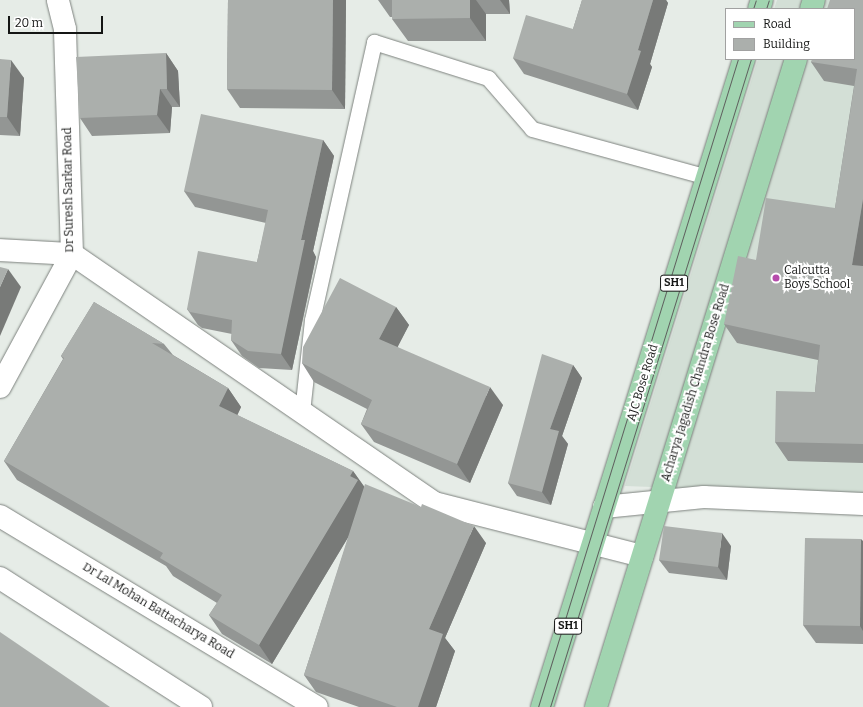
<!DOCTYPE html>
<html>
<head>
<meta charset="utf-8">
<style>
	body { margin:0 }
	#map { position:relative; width:863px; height:707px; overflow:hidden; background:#e6ece7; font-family:Bitter,serif }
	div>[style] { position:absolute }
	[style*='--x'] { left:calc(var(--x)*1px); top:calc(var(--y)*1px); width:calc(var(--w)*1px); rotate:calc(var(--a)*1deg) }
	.built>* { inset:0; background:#d3dfd6 }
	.roads { filter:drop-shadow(0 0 1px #7d827e) drop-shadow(0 0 1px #7d827e) }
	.service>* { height:15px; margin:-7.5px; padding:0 7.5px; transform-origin:7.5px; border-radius:7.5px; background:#fff }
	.tertiary>* { height:22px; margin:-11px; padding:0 11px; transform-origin:11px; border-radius:11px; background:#fff }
	.secondary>* { height:22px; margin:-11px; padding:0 11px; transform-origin:11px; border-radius:11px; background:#fff }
	.primary>* { height:22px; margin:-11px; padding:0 11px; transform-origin:11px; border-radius:11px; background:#a1d4b0 }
	.tram>* { height:1px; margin:-0.5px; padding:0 0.5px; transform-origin:0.5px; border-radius:0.5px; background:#5f615f }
	.wall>* { inset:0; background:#939694 }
	.shaded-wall>* { inset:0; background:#787a78 }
	.building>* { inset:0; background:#abafac }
	.dots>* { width:11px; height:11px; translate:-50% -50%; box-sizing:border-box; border:2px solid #fff; border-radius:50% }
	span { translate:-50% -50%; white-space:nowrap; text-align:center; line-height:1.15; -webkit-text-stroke:4px #fff; paint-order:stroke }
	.shield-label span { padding:1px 3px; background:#fff; border:1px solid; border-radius:3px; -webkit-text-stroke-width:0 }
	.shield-label { font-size:11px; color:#141514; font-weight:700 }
	.street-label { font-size:12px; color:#141514 }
	.poi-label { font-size:12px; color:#141514 }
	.left { translate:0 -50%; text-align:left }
	.legend { position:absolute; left:725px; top:8px; width:130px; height:52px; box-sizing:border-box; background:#fff; border:1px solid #a1a1a1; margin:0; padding:5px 7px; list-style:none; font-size:12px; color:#141514 }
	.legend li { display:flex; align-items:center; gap:8px; height:20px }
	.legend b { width:20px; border:1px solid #a1a1a1 }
	.scale { position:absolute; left:8px; top:16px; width:95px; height:18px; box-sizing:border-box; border:2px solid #141514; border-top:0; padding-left:5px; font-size:12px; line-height:14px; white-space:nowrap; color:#141514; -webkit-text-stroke:3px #fff; paint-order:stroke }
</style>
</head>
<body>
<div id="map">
	<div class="built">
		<i style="clip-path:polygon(777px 0,863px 0,863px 495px,625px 486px,758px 59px,854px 59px,854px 9px,774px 9px)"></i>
	</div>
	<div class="roads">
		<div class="service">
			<i style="--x:302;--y:412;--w:93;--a:-83.8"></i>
			<i style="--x:312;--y:320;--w:285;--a:-77.4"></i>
			<i style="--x:374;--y:42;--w:120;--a:17.5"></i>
			<i style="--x:488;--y:78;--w:67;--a:49.2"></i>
			<i style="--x:532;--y:129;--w:181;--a:15.3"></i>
		</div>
		<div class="tertiary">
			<i style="--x:0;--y:250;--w:72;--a:3.2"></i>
			<i style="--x:72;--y:254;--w:439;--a:34.5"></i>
			<i style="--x:434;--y:503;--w:215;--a:14.3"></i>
			<i style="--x:0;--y:387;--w:151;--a:-61.6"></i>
			<i style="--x:72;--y:254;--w:225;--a:-91.8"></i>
			<i style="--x:65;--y:29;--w:30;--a:-104"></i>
		</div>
		<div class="secondary">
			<i style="--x:604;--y:507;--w:100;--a:-5.7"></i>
			<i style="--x:704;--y:497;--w:159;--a:2.5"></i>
			<i style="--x:0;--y:516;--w:370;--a:31.1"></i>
			<i style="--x:0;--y:578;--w:239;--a:32.7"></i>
		</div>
		<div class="primary">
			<i style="--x:759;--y:9;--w:9;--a:-72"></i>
			<i style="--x:811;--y:9;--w:9;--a:-72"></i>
			<i style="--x:542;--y:707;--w:679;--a:-72.69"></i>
			<i style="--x:596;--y:707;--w:678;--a:-72.85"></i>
		</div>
	</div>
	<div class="tram">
		<i style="--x:753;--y:9;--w:9;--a:-72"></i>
		<i style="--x:766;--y:9;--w:9;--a:-72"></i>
		<i style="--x:538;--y:707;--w:678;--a:-72.85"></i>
		<i style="--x:550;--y:707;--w:678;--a:-72.77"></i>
	</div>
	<div class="wall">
		<i style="clip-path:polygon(228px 0,346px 0,345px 109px,240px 108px,227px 89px)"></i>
		<i style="clip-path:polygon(378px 0,509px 0,510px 14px,486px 14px,486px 41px,408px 41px,392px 19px,392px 17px,390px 17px)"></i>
		<i style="clip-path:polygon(582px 0,666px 0,668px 3px,650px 64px,652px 67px,638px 110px,524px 74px,513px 58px,573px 29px)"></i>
		<i style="clip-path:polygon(863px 0,863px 463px,788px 461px,775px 442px,815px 392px,818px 360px,737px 343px,724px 324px,756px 260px,835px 208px,854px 86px,824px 81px,811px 62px)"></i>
		<i style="clip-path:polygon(166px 53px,178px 71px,180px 107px,172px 107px,170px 133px,92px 136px,80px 118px)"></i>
		<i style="clip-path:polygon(0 59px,24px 78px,20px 136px,0 135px)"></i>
		<i style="clip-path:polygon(323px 140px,334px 156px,313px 251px,316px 257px,292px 370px,259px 368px,242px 356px,231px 340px,232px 334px,202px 328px,198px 325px,187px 309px,257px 262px,266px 223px,195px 207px,184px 191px)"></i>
		<i style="clip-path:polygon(94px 302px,164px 344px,173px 355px,228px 388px,241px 407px,237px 415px,353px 471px,364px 487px,486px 543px,445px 638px,455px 651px,436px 707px,359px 707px,316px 692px,304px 675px,349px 536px,272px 664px,222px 634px,209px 615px,217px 603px,173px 576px,166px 566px,17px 480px,4px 461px,63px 359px,61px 356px)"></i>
		<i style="clip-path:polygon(396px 307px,409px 325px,397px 347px,503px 405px,470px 483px,374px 442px,361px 424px,367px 409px,314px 382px,302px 363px)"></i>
		<i style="clip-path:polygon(573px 365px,582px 378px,562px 436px,568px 444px,551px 505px,517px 496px,508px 483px)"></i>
		<i style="clip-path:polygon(863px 541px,863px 644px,816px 643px,803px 625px)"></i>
		<i style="clip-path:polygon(731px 546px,727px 580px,669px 573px,659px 560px)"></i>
	</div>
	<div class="shaded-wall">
		<i style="clip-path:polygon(333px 0,346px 0,345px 109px,332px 90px)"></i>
		<i style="clip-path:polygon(470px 0,476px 0,486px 14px,486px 41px,470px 18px)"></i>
		<i style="clip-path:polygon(500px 0,509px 0,510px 14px)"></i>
		<i style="clip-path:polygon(653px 0,666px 0,668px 3px,650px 64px,652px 67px,638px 110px,627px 94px,638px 50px)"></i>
		<i style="clip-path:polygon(166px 53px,178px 71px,180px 107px,167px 89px)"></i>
		<i style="clip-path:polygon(11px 60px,24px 78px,20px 136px,7px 117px)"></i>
		<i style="clip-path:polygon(160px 89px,172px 107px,170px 133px,157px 115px)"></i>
		<i style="clip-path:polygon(323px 140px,334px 156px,313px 251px,316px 257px,292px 370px,281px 354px,301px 240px)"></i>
		<i style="clip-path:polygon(863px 199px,863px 281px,852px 265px)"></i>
		<i style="clip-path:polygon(8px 269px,21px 287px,0 336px,0 287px)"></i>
		<i style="clip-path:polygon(396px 307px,409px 325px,392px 358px,379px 339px)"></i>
		<i style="clip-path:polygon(573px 365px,582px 378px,562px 436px,568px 444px,551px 505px,542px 492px,550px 429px)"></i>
		<i style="clip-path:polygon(490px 387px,503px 405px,470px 483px,457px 464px)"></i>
		<i style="clip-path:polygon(228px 388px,241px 407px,233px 425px,219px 406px)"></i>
		<i style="clip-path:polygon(353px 471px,366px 489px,371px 499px,272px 664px,259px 645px)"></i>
		<i style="clip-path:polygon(474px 526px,486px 543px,445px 638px,455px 651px,436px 707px,418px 707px,429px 629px)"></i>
		<i style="clip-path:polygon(722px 533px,731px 546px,727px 580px,718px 567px)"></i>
		<i style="clip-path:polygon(861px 539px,863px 541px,863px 631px,860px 626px)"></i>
	</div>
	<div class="building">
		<i style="clip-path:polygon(228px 0,333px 0,332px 90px,227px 89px)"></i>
		<i style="clip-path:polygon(392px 0,470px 0,470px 18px,392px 19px)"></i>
		<i style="clip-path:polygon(582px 0,653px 0,638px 50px,641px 51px,627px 94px,513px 58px,526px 15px,573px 29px)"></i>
		<i style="clip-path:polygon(830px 0,863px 0,863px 199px,852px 265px,863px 266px,863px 444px,775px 442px,776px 391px,815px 392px,820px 345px,724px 324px,738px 256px,756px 260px,766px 198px,835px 208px,857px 69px,811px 62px,812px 59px,854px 59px,854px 9px,827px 9px)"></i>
		<i style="clip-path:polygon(166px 53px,167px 89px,160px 89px,157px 115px,80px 118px,76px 57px)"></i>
		<i style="clip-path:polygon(0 59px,11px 60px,7px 117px,0 117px)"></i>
		<i style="clip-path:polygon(201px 114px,323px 140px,301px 240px,305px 240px,281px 354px,248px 351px,231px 340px,232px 320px,190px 312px,187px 309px,198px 251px,257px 262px,268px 210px,184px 191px)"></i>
		<i style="clip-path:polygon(0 267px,8px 269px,0 287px)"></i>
		<i style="clip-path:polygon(340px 278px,396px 307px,379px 339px,490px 387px,457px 464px,361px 424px,372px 400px,302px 363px,303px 347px)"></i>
		<i style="clip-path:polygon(94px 302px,164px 344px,152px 343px,228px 388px,219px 406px,353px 471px,350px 476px,358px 480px,259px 645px,209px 615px,222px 595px,160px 558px,163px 553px,4px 461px,64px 358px,61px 356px)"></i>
		<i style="clip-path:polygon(542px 354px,573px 365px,550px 429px,559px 431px,542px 492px,508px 483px)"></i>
		<i style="clip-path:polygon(365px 484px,421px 507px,422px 504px,474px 526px,429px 629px,443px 634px,418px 707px,397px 707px,304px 675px)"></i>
		<i style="clip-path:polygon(664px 526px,722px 533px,718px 567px,659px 560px)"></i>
		<i style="clip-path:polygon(805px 538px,861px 539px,860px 626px,803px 625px)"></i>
		<i style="clip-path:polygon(0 632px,110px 707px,0 707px)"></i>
	</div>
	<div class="dots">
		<i style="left:776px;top:278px;background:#b64bac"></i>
	</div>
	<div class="shield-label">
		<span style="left:674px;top:283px">SH1</span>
		<span style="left:568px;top:626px">SH1</span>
	</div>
	<div class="street-label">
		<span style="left:69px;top:190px;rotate:-91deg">Dr Suresh Sarkar Road</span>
		<span style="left:643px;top:383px;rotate:-73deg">AJC Bose Road</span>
		<span style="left:696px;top:383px;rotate:-73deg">Acharya Jagadish Chandra Bose Road</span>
		<span style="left:158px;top:611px;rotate:31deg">Dr Lal Mohan Battacharya Road</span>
	</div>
	<div class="poi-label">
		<span class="left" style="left:784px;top:278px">Calcutta<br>Boys School</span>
	</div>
	<ul class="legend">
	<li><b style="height:5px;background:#a1d4b0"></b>Road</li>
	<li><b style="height:11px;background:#abafac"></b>Building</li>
	</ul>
	<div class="scale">20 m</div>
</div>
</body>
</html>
